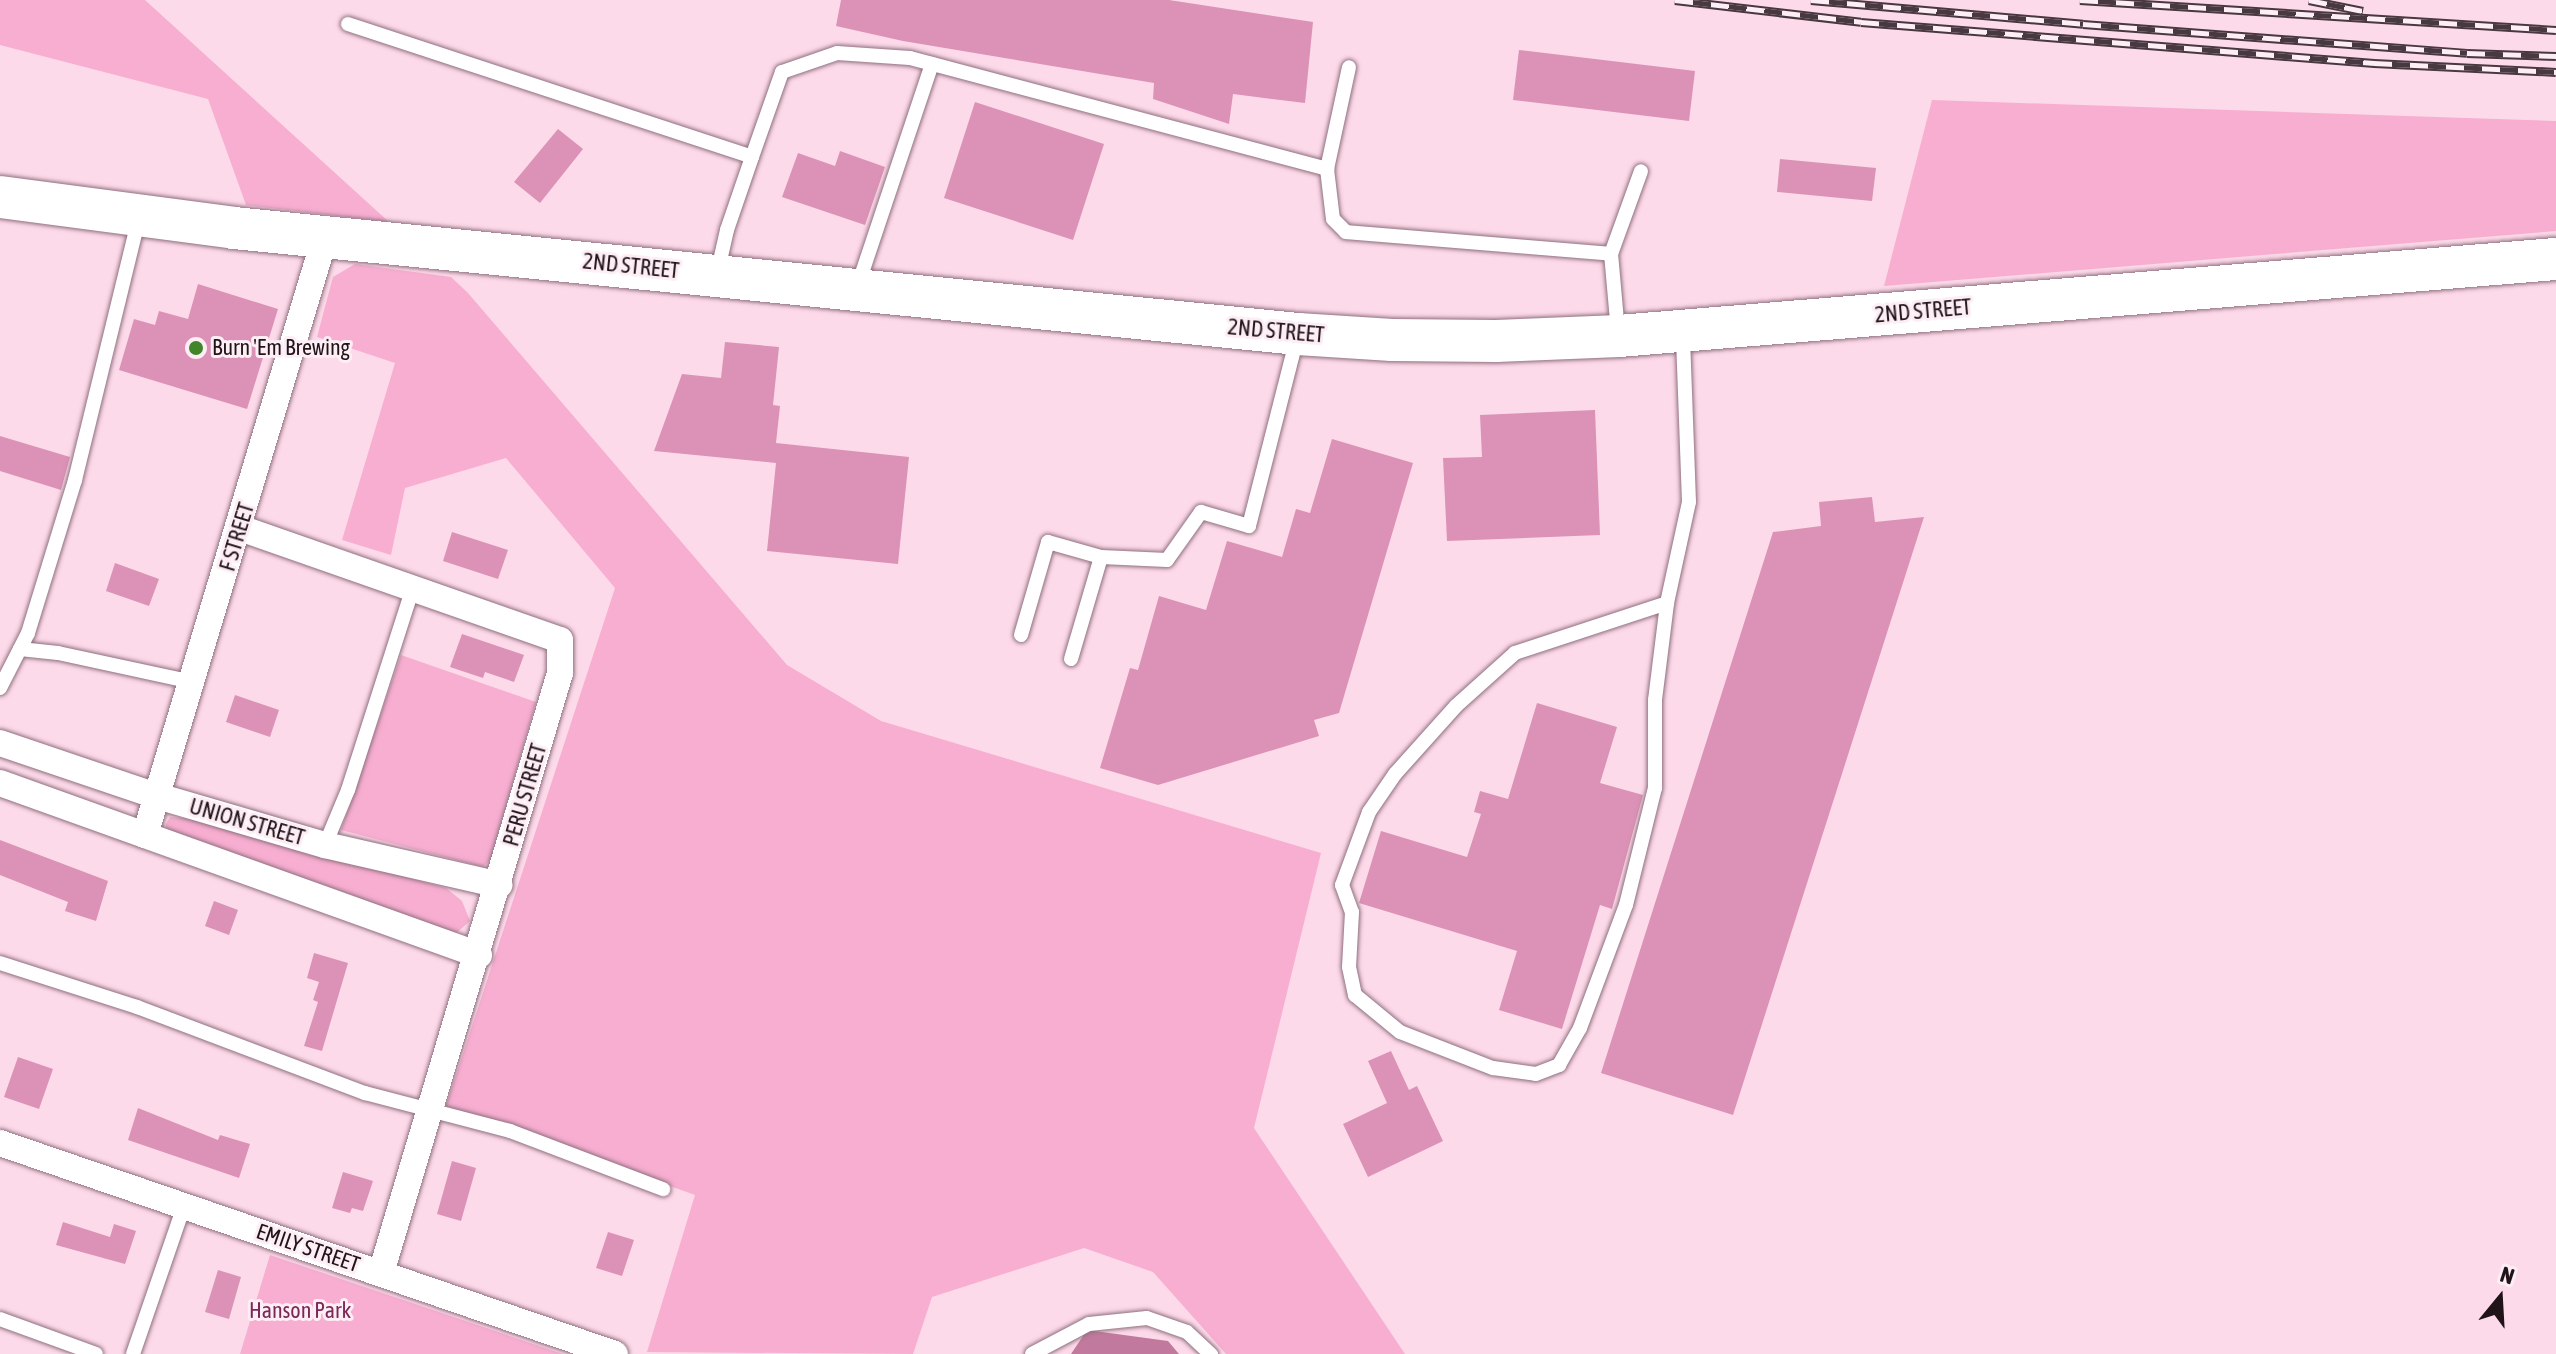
<!DOCTYPE html>
<html>
<head>
<meta charset="utf-8">
<style>
	body { margin:0 }
	#map { position:relative; width:2556px; height:1354px; overflow:hidden; background:#fddaea; font-family:"Asap Condensed",sans-serif }
	div>[style] { position:absolute }
	[style*='--x'] { left:calc(var(--x)*1px); top:calc(var(--y)*1px); width:calc(var(--w)*1px); rotate:calc(var(--a)*1deg) }
	.green>* { inset:0; background:#f7aed1 }
	.water>* { inset:0; background:#c17a9d }
	.building>* { inset:0; background:#db92b6 }
	.roads { filter:drop-shadow(0 0 2px #8f6f7e) drop-shadow(0 0 2px #8f6f7e) }
	.service>* { height:14px; margin:-7px; padding:0 7px; transform-origin:7px; border-radius:7px; background:#fff }
	.minor>* { height:26px; margin:-13px; padding:0 13px; transform-origin:13px; border-radius:13px; background:#fff }
	.primary>* { height:42px; margin:-21px; padding:0 21px; transform-origin:21px; border-radius:21px; background:#fff }
	.rail>* { height:9px; margin-top:-4.5px; transform-origin:0; background:repeating-linear-gradient(90deg,#fceef4 0 18px,#48383f 0 36px); box-sizing:border-box; border-block:2px solid #48383f }
	.dots>* { width:22px; height:22px; translate:-50% -50%; box-sizing:border-box; border:4px solid #fceef4; border-radius:50% }
	span { translate:-50% -50%; white-space:nowrap; text-align:center; line-height:1.15; -webkit-text-stroke:6px #fceef4; paint-order:stroke }
	.street-label { font-size:22px; color:#201419 }
	.poi-label { font-size:22px; color:#201419 }
	.left { translate:0 -50%; text-align:left }
	.park-label { font-size:22px; color:#7b2757 }
	.north { position:absolute; left:2460px; top:1258px; width:80px; height:80px; -webkit-text-stroke:6px #fceef4; paint-order:stroke; rotate:18deg; font-size:22px; font-weight:700; line-height:32px; text-align:center; color:#201419 }
	.north::after { content:''; display:block; margin:auto; width:28px; height:36px; background:#201419; clip-path:polygon(50% 0,100% 100%,50% 72%,0 100%) }
</style>
</head>
<body>
<div id="map">
	<div class="green">
		<i style="clip-path:polygon(0 0,145px 0,389px 222px,246px 205px,208px 99px,0 45px)"></i>
		<i style="clip-path:polygon(1932px 100px,2556px 121px,2556px 231px,1884px 286px)"></i>
		<i style="clip-path:polygon(355px 264px,451px 277px,468px 293px,787px 665px,881px 721px,1321px 853px,1254px 1128px,1405px 1354px,1226px 1354px,1153px 1272px,1084px 1248px,932px 1297px,913px 1354px,647px 1352px,695px 1195px,446px 1106px,615px 588px,506px 458px,405px 488px,391px 555px,342px 540px,395px 363px,317px 337px,333px 277px)"></i>
		<i style="clip-path:polygon(401px 655px,536px 702px,491px 859px,483px 867px,341px 830px)"></i>
		<i style="clip-path:polygon(170px 817px,192px 819px,446px 888px,462px 901px,470px 921px,453px 936px,167px 833px,166px 824px)"></i>
		<i style="clip-path:polygon(270px 1255px,563px 1354px,240px 1354px)"></i>
	</div>
	<div class="water">
		<i style="clip-path:polygon(1087px 1330px,1168px 1341px,1179px 1354px,1071px 1354px)"></i>
	</div>
	<div class="building">
		<i style="clip-path:polygon(841px 0,1169px 0,1313px 22px,1305px 103px,1233px 94px,1229px 124px,1153px 99px,1154px 83px,903px 41px,836px 26px)"></i>
		<i style="clip-path:polygon(1519px 50px,1695px 71px,1689px 121px,1513px 100px)"></i>
		<i style="clip-path:polygon(975px 102px,1104px 144px,1073px 240px,944px 198px)"></i>
		<i style="clip-path:polygon(558px 129px,583px 149px,540px 203px,514px 182px)"></i>
		<i style="clip-path:polygon(840px 151px,885px 167px,865px 225px,782px 197px,798px 153px,835px 166px)"></i>
		<i style="clip-path:polygon(1780px 159px,1876px 168px,1872px 201px,1777px 192px)"></i>
		<i style="clip-path:polygon(198px 284px,278px 309px,247px 409px,119px 370px,134px 319px,155px 325px,159px 311px,188px 319px)"></i>
		<i style="clip-path:polygon(725px 342px,779px 347px,773px 405px,780px 406px,776px 443px,909px 457px,898px 564px,767px 551px,776px 463px,654px 451px,682px 374px,721px 378px)"></i>
		<i style="clip-path:polygon(1595px 410px,1600px 535px,1447px 541px,1443px 458px,1482px 457px,1480px 415px)"></i>
		<i style="clip-path:polygon(0 436px,70px 457px,61px 490px,0 471px)"></i>
		<i style="clip-path:polygon(1332px 439px,1413px 463px,1339px 713px,1314px 720px,1319px 736px,1158px 785px,1100px 768px,1130px 668px,1138px 670px,1159px 596px,1206px 610px,1227px 541px,1282px 557px,1296px 509px,1310px 513px)"></i>
		<i style="clip-path:polygon(1872px 497px,1875px 522px,1924px 517px,1733px 1115px,1601px 1073px,1773px 532px,1821px 526px,1819px 502px)"></i>
		<i style="clip-path:polygon(452px 532px,508px 550px,498px 579px,443px 561px)"></i>
		<i style="clip-path:polygon(115px 563px,159px 579px,149px 606px,106px 591px)"></i>
		<i style="clip-path:polygon(462px 634px,524px 655px,514px 682px,485px 672px,483px 678px,450px 667px)"></i>
		<i style="clip-path:polygon(235px 695px,279px 710px,270px 737px,226px 722px)"></i>
		<i style="clip-path:polygon(1537px 703px,1617px 727px,1600px 783px,1643px 795px,1612px 909px,1600px 905px,1562px 1029px,1499px 1010px,1517px 951px,1359px 903px,1381px 831px,1467px 857px,1481px 814px,1474px 812px,1480px 791px,1508px 799px)"></i>
		<i style="clip-path:polygon(0 840px,108px 881px,96px 921px,65px 911px,68px 902px,0 875px)"></i>
		<i style="clip-path:polygon(214px 901px,238px 910px,229px 935px,205px 926px)"></i>
		<i style="clip-path:polygon(314px 953px,348px 963px,322px 1051px,304px 1046px,318px 1002px,313px 1000px,319px 982px,307px 978px)"></i>
		<i style="clip-path:polygon(1391px 1051px,1409px 1090px,1417px 1086px,1443px 1141px,1368px 1177px,1343px 1124px,1387px 1103px,1368px 1061px)"></i>
		<i style="clip-path:polygon(18px 1057px,53px 1069px,39px 1109px,4px 1097px)"></i>
		<i style="clip-path:polygon(138px 1108px,218px 1140px,220px 1135px,250px 1144px,239px 1178px,128px 1140px)"></i>
		<i style="clip-path:polygon(452px 1161px,476px 1168px,461px 1221px,437px 1214px)"></i>
		<i style="clip-path:polygon(343px 1172px,373px 1181px,363px 1211px,352px 1208px,350px 1213px,332px 1208px)"></i>
		<i style="clip-path:polygon(63px 1222px,110px 1237px,114px 1224px,136px 1231px,125px 1264px,56px 1245px)"></i>
		<i style="clip-path:polygon(608px 1232px,634px 1240px,622px 1276px,596px 1268px)"></i>
		<i style="clip-path:polygon(218px 1270px,241px 1277px,229px 1319px,205px 1312px)"></i>
	</div>
	<div class="roads">
		<div class="service">
			<i style="--x:348;--y:24;--w:425;--a:18.2"></i>
			<i style="--x:752;--y:157;--w:77;--a:108.9"></i>
			<i style="--x:727;--y:230;--w:45;--a:102.8"></i>
			<i style="--x:752;--y:157;--w:90;--a:-70.6"></i>
			<i style="--x:782;--y:72;--w:58;--a:-19.1"></i>
			<i style="--x:837;--y:53;--w:73;--a:3.9"></i>
			<i style="--x:910;--y:58;--w:432;--a:14.9"></i>
			<i style="--x:1327;--y:169;--w:104;--a:-77.8"></i>
			<i style="--x:1327;--y:169;--w:50;--a:83.2"></i>
			<i style="--x:1333;--y:219;--w:18;--a:45"></i>
			<i style="--x:1346;--y:232;--w:266;--a:4.7"></i>
			<i style="--x:858;--y:285;--w:233;--a:-71.5"></i>
			<i style="--x:1618;--y:332;--w:78;--a:-95.1"></i>
			<i style="--x:1611;--y:254;--w:88;--a:-70.1"></i>
			<i style="--x:1667;--y:603;--w:160;--a:161.8"></i>
			<i style="--x:1515;--y:653;--w:79;--a:138.1"></i>
			<i style="--x:1456;--y:706;--w:91;--a:131.9"></i>
			<i style="--x:1395;--y:774;--w:46;--a:124.4"></i>
			<i style="--x:1369;--y:812;--w:78;--a:110.3"></i>
			<i style="--x:1342;--y:885;--w:29;--a:70"></i>
			<i style="--x:1352;--y:912;--w:55;--a:93.1"></i>
			<i style="--x:1349;--y:967;--w:29;--a:78"></i>
			<i style="--x:1355;--y:995;--w:58;--a:39.4"></i>
			<i style="--x:1400;--y:1032;--w:100;--a:21.2"></i>
			<i style="--x:1493;--y:1068;--w:43;--a:7.9"></i>
			<i style="--x:1536;--y:1074;--w:25;--a:-21"></i>
			<i style="--x:1559;--y:1065;--w:43;--a:-60.4"></i>
			<i style="--x:1580;--y:1028;--w:131;--a:-69.5"></i>
			<i style="--x:1626;--y:905;--w:121;--a:-76.1"></i>
			<i style="--x:1655;--y:788;--w:88;--a:-90"></i>
			<i style="--x:1655;--y:700;--w:98;--a:-82.9"></i>
			<i style="--x:1667;--y:603;--w:103;--a:-77.7"></i>
			<i style="--x:1689;--y:502;--w:167;--a:-92.1"></i>
			<i style="--x:1021;--y:635;--w:97;--a:-73.8"></i>
			<i style="--x:1048;--y:542;--w:55;--a:15.8"></i>
			<i style="--x:20;--y:649;--w:38;--a:6"></i>
			<i style="--x:58;--y:653;--w:137;--a:12.2"></i>
			<i style="--x:1071;--y:659;--w:106;--a:-73.6"></i>
			<i style="--x:1101;--y:557;--w:66;--a:2.6"></i>
			<i style="--x:1167;--y:560;--w:59;--a:-54.7"></i>
			<i style="--x:1201;--y:512;--w:50;--a:16.3"></i>
			<i style="--x:1249;--y:526;--w:194;--a:-75.7"></i>
			<i style="--x:0;--y:688;--w:62;--a:-63"></i>
			<i style="--x:28;--y:633;--w:160;--a:-72.9"></i>
			<i style="--x:75;--y:480;--w:267;--a:-76.3"></i>
			<i style="--x:325;--y:845;--w:60;--a:-67.3"></i>
			<i style="--x:348;--y:790;--w:213;--a:-72.2"></i>
			<i style="--x:0;--y:963;--w:144;--a:17.8"></i>
			<i style="--x:137;--y:1007;--w:244;--a:20.7"></i>
			<i style="--x:365;--y:1093;--w:150;--a:14.7"></i>
			<i style="--x:510;--y:1131;--w:164;--a:20.8"></i>
			<i style="--x:0;--y:1319;--w:102;--a:20"></i>
			<i style="--x:133;--y:1354;--w:157;--a:-71"></i>
			<i style="--x:1032;--y:1354;--w:64;--a:-27.8"></i>
			<i style="--x:1089;--y:1324;--w:58;--a:-5.9"></i>
			<i style="--x:1147;--y:1318;--w:42;--a:19.3"></i>
			<i style="--x:1187;--y:1332;--w:33;--a:43"></i>
		</div>
		<div class="minor">
			<i style="--x:240;--y:528;--w:339;--a:19.3"></i>
			<i style="--x:560;--y:640;--w:33;--a:90"></i>
			<i style="--x:560;--y:673;--w:626;--a:106.61"></i>
			<i style="--x:0;--y:743;--w:166;--a:18.7"></i>
			<i style="--x:157;--y:796;--w:175;--a:16.3"></i>
			<i style="--x:325;--y:845;--w:179;--a:12.9"></i>
			<i style="--x:0;--y:783;--w:509;--a:19.75"></i>
			<i style="--x:145;--y:835;--w:625;--a:-73.25"></i>
			<i style="--x:0;--y:1143;--w:650;--a:18.94"></i>
		</div>
		<div class="primary">
			<i style="--x:0;--y:197;--w:236;--a:7.5"></i>
			<i style="--x:234;--y:228;--w:1069;--a:5.69"></i>
			<i style="--x:1298;--y:334;--w:94;--a:3.7"></i>
			<i style="--x:1392;--y:340;--w:104;--a:0.6"></i>
			<i style="--x:1496;--y:341;--w:123;--a:-2.3"></i>
			<i style="--x:1619;--y:336;--w:940;--a:-4.7"></i>
		</div>
	</div>
	<div class="rail">
		<i style="--x:1675;--y:0;--w:187;--a:6.7"></i>
		<i style="--x:1861;--y:22;--w:515;--a:4.57"></i>
		<i style="--x:2374;--y:63;--w:182;--a:2.8"></i>
		<i style="--x:1811;--y:0;--w:273;--a:5"></i>
		<i style="--x:2083;--y:24;--w:385;--a:4.3"></i>
		<i style="--x:2467;--y:53;--w:89;--a:1.9"></i>
		<i style="--x:2080;--y:0;--w:477;--a:3.6"></i>
		<i style="--x:2309;--y:0;--w:55;--a:11.5"></i>
	</div>
	<div class="dots">
		<i style="left:196px;top:348px;background:#40852a"></i>
	</div>
	<div class="street-label">
		<span style="left:631px;top:266px;rotate:6deg">2ND STREET</span>
		<span style="left:1923px;top:311px;rotate:-5deg">2ND STREET</span>
		<span style="left:1276px;top:331px;rotate:5deg">2ND STREET</span>
		<span style="left:237px;top:537px;rotate:-73deg">F STREET</span>
		<span style="left:525px;top:795px;rotate:-74deg">PERU STREET</span>
		<span style="left:247px;top:822px;rotate:16deg">UNION STREET</span>
		<span style="left:308px;top:1248px;rotate:19deg">EMILY STREET</span>
	</div>
	<div class="poi-label">
		<span class="left" style="left:212px;top:348px">Burn 'Em Brewing</span>
	</div>
	<div class="park-label">
		<span style="left:300px;top:1311px">Hanson Park</span>
	</div>
	<div class="north">N</div>
</div>
</body>
</html>
